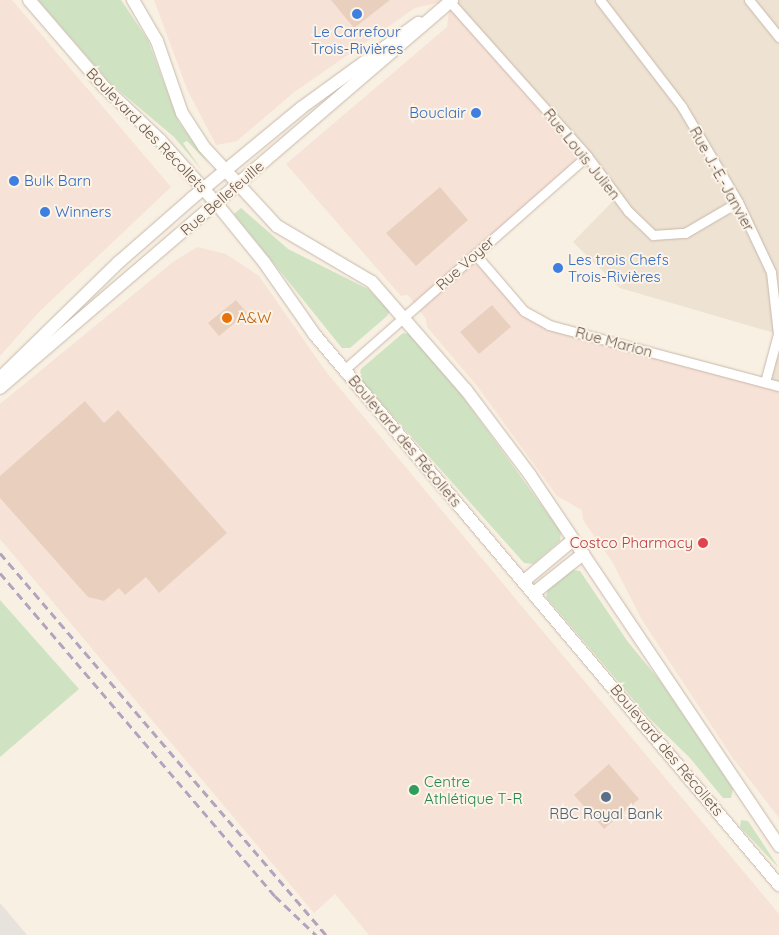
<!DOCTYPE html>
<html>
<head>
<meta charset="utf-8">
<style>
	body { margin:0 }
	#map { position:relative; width:779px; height:935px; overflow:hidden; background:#f8f0e2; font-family:Quicksand,sans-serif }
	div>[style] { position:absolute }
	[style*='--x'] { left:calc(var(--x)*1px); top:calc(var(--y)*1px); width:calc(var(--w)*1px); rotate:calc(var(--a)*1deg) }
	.residential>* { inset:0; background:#eee2d2 }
	.commercial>* { inset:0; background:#f7e2d7 }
	.industrial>* { inset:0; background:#e8e2dd }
	.green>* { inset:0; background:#cfe3c3 }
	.building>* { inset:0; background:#e9d0be }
	.roads { filter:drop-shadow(0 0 1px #c7b8ab) drop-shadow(0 0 1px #c7b8ab) }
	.street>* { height:9px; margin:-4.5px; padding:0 4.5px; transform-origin:4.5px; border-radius:4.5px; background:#fff }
	.secondary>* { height:12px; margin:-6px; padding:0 6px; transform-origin:6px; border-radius:6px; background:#fff }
	.rail>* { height:3px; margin-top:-1.5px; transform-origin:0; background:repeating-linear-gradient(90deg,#b3a3bf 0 8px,transparent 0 13px) }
	.dots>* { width:14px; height:14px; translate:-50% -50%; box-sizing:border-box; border:2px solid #fcf4e8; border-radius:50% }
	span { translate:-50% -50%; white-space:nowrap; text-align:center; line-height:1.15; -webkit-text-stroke:4px #fcf4e8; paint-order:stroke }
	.shop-label { font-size:15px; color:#366cbe }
	.right { translate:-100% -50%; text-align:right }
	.left { translate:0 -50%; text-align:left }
	.street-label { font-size:15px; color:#6c584c }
	.food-label { font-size:15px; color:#c56008 }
	.health-label { font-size:15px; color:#be3a42 }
	.leisure-label { font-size:15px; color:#27864d }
	.service-label { font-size:15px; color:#4e5e75 }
</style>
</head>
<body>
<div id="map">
	<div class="residential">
		<i style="clip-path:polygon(454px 0,779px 0,779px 386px,765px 382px,778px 334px,620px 288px,573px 242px,613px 201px,452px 2px)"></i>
	</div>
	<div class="commercial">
		<i style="clip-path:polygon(0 0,12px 0,171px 187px,38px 313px,0 356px)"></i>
		<i style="clip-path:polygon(154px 0,451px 0,415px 8px,293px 93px,237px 141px,216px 145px,187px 89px)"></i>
		<i style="clip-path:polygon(450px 2px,587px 156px,475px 254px,524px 311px,557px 327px,779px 385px,779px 818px,732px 757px,642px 620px,613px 563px,583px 520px,582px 510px,557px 496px,477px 386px,427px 327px,426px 319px,408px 295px,401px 296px,286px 164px,447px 27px)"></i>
		<i style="clip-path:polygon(197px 247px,226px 254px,259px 276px,327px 373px,779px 914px,779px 935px,369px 935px,335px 894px,314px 913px,0 539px,0 404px,173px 262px)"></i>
	</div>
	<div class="industrial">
		<i style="clip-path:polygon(0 903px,27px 935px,0 935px)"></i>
	</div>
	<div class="green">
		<i style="clip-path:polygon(38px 0,121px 0,148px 40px,178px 121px,208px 163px,187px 141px,183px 143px,201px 169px,174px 137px,110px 83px)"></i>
		<i style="clip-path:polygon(241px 208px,288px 249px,368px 289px,390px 311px,387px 316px,350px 348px,342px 348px,234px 214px)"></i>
		<i style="clip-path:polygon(403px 333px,409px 334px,460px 393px,561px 532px,560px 541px,533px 564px,524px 563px,359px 378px,361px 369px)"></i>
		<i style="clip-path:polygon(572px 570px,580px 571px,628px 642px,661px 682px,733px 789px,731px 798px,723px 798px,690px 758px,650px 719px,546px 597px,548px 589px)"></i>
		<i style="clip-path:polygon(0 600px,79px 689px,0 757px)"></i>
		<i style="clip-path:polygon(741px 820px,748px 821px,779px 868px,740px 827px)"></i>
	</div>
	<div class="building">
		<i style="clip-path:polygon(331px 0,390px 0,354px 28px)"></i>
		<i style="clip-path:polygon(440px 187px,468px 220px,416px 266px,386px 233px)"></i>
		<i style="clip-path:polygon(236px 300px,247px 313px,219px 336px,208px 323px)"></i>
		<i style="clip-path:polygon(492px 305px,511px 327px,479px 354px,460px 332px)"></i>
		<i style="clip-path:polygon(85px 401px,104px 423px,118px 410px,227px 533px,159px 593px,146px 577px,125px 595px,119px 588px,104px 601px,88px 597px,0 498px,0 476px)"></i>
		<i style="clip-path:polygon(609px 764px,639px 799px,604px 829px,574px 795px)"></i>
	</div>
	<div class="roads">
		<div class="street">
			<i style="--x:600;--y:0;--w:135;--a:52.5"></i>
			<i style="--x:682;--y:107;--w:110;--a:59.5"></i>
			<i style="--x:738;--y:202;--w:77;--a:64.8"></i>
			<i style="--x:771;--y:272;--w:62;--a:83.6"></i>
			<i style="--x:778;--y:334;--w:50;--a:105.2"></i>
			<i style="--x:749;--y:0;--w:48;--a:51"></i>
			<i style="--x:450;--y:2;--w:206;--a:48.3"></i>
			<i style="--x:587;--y:156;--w:69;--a:53.3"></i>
			<i style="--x:628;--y:211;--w:35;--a:44"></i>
			<i style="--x:653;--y:235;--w:32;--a:-4"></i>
			<i style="--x:685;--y:233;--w:61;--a:-30.3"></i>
			<i style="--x:475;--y:254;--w:75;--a:49.3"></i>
			<i style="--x:524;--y:311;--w:29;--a:29"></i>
			<i style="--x:549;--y:325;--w:238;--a:14.9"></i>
			<i style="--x:344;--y:370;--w:324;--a:-41.4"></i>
		</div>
		<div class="secondary">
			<i style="--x:29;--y:0;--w:116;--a:49.2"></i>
			<i style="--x:105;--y:88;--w:76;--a:43.4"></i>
			<i style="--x:160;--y:140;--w:84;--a:48.4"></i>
			<i style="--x:216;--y:203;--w:76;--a:50.9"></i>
			<i style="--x:264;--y:262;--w:89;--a:55.1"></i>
			<i style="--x:315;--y:335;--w:720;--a:49.85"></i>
			<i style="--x:133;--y:0;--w:48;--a:59.7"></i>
			<i style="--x:157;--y:41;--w:76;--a:70.9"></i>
			<i style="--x:182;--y:113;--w:40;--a:57.1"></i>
			<i style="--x:204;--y:147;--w:108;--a:47.3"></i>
			<i style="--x:277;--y:226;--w:110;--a:30.5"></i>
			<i style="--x:372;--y:282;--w:143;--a:49"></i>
			<i style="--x:466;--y:390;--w:106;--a:53"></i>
			<i style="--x:530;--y:475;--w:447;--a:56.1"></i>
			<i style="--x:0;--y:378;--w:166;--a:-44.3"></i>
			<i style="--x:119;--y:262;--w:97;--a:-41.2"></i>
			<i style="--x:192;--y:198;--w:141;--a:-39.5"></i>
			<i style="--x:301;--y:108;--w:145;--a:-36"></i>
			<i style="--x:0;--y:388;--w:596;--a:-40.64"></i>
			<i style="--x:524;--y:581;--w:64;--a:-39.9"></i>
			<i style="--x:534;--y:593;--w:63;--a:-38.5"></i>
		</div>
	</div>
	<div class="rail">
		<i style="--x:0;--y:553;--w:502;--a:49.52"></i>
		<i style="--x:0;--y:573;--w:424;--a:49.6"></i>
		<i style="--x:275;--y:896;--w:57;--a:43.6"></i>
	</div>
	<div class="dots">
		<i style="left:357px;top:14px;background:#3f7fe0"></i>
		<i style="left:476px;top:113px;background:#3f7fe0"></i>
		<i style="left:14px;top:181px;background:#3f7fe0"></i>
		<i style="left:45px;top:212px;background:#3f7fe0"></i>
		<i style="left:558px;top:268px;background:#3f7fe0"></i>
		<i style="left:227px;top:318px;background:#e8710a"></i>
		<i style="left:703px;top:543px;background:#e0444e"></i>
		<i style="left:414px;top:790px;background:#2e9e5b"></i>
		<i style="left:606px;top:797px;background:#5c6f8a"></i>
	</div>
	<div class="shop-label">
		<span style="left:357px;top:40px">Le Carrefour<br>Trois-Rivières</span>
		<span class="right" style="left:466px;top:113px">Bouclair</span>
		<span class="left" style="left:24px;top:181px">Bulk Barn</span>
		<span class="left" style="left:55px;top:212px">Winners</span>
		<span class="left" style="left:568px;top:268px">Les trois Chefs<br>Trois-Rivières</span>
	</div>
	<div class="street-label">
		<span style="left:147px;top:130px;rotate:46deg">Boulevard des Récollets</span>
		<span style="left:582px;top:154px;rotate:51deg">Rue Louis Julien</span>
		<span style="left:722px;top:179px;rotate:61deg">Rue J.-E.-Janvier</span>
		<span style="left:222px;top:198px;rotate:-41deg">Rue Bellefeuille</span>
		<span style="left:465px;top:263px;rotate:-42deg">Rue Voyer</span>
		<span style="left:614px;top:342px;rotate:15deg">Rue Marion</span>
		<span style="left:405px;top:441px;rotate:50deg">Boulevard des Récollets</span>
		<span style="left:667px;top:750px;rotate:50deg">Boulevard des Récollets</span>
	</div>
	<div class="food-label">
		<span class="left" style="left:237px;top:318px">A&amp;W</span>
	</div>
	<div class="health-label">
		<span class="right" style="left:693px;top:543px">Costco Pharmacy</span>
	</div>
	<div class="leisure-label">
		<span class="left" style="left:424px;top:790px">Centre<br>Athlétique T-R</span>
	</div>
	<div class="service-label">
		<span style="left:606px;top:814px">RBC Royal Bank</span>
	</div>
</div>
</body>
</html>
